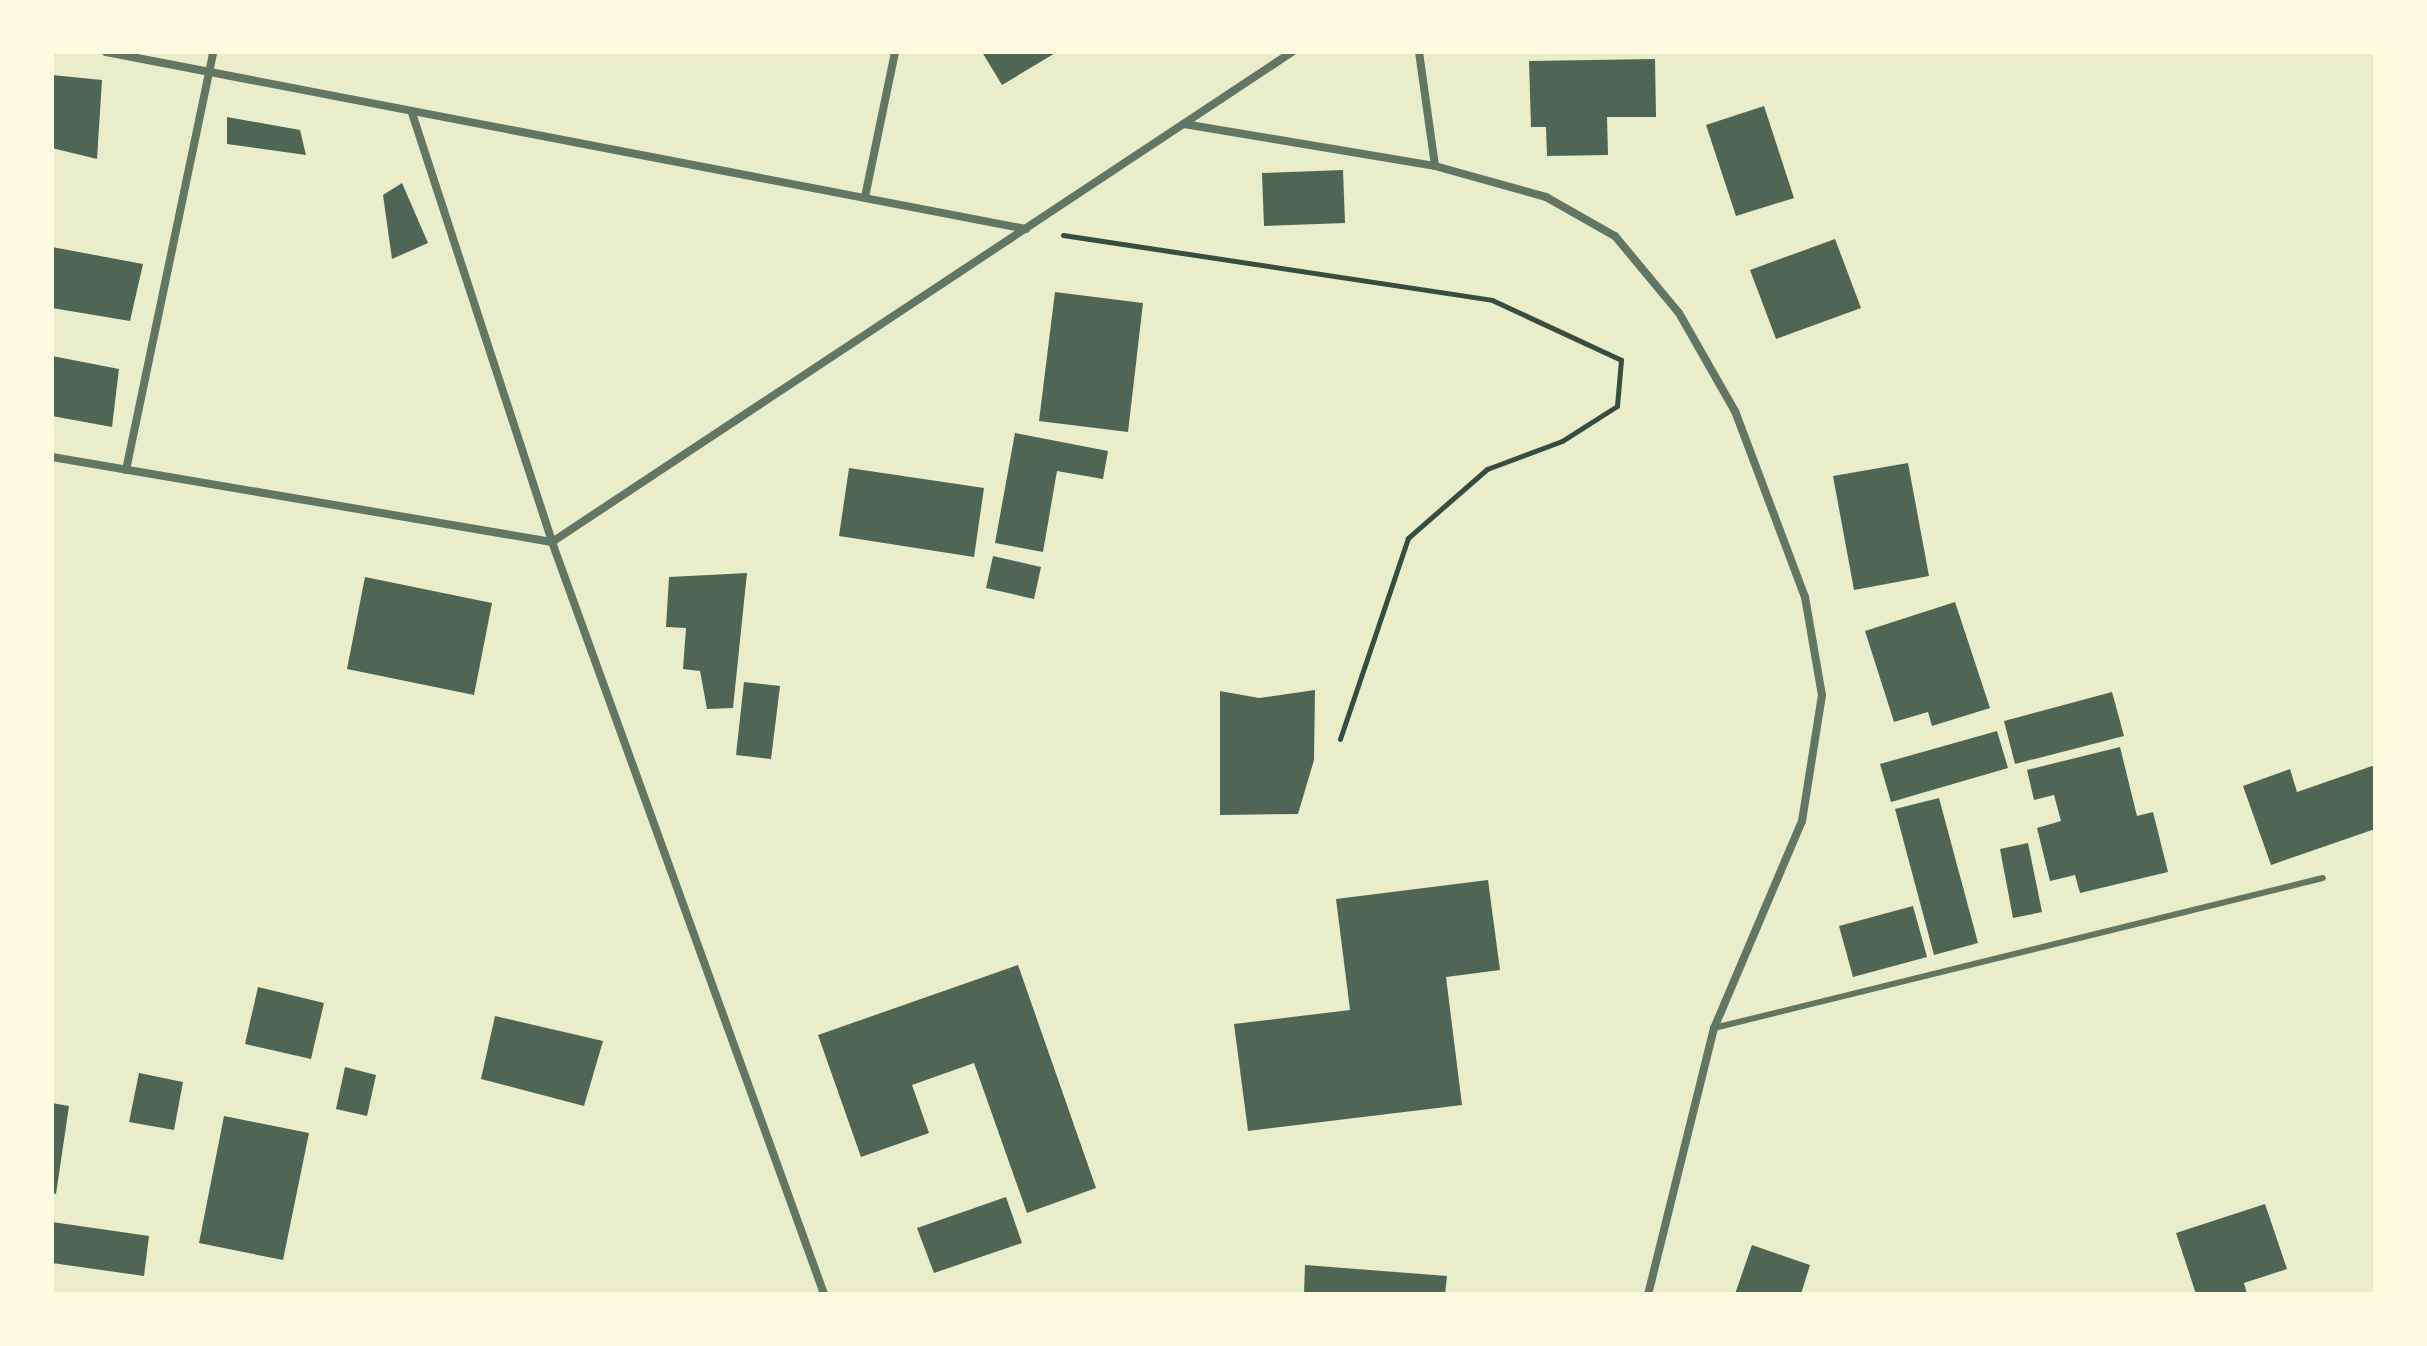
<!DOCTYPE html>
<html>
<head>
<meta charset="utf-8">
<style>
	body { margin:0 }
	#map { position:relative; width:2427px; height:1346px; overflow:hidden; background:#e9edc9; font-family:"Noto Sans",sans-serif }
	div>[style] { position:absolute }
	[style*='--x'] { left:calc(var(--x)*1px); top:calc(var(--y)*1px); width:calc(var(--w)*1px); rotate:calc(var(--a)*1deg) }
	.building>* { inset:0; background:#4f6655 }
	.path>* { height:5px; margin:-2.5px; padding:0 2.5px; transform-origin:2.5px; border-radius:2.5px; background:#344e41 }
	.service>* { height:6px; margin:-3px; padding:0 3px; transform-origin:3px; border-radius:3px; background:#617663 }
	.minor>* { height:8px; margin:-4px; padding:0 4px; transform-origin:4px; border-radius:4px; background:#617663 }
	span { translate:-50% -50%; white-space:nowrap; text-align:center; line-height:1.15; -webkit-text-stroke:8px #fefae0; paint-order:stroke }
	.frame { position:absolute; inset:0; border:54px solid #fefae0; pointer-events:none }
</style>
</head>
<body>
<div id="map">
	<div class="building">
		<i style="clip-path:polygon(982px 52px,1057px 52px,1002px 85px)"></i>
		<i style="clip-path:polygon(1655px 59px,1656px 117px,1607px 117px,1608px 155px,1547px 156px,1546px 127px,1531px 127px,1529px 61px)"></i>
		<i style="clip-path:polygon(52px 75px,102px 80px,97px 159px,52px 148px)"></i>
		<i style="clip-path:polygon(1764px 106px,1794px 198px,1736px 216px,1706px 125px)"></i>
		<i style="clip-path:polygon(227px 117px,300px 130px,306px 155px,227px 144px)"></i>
		<i style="clip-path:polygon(1343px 170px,1345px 223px,1264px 226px,1262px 173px)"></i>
		<i style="clip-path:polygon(402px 183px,428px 243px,392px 259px,383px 195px)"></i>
		<i style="clip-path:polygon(1835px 239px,1861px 308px,1776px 339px,1750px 270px)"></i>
		<i style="clip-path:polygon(52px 247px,143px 264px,130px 321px,52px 308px)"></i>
		<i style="clip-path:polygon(1055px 292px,1143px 303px,1128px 432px,1039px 421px)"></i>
		<i style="clip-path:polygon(52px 356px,119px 369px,112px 427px,52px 416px)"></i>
		<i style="clip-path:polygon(1015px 433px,1108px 451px,1103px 479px,1057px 471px,1043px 552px,995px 543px)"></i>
		<i style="clip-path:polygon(1908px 463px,1929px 576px,1854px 590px,1833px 476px)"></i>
		<i style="clip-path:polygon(849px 468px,984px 488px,974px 557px,839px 536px)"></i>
		<i style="clip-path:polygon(993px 556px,1041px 567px,1034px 599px,986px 588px)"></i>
		<i style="clip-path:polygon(747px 573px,733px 708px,707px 709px,700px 671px,683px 669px,686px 628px,666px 627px,669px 577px)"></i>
		<i style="clip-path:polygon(365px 577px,492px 603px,474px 695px,347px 669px)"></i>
		<i style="clip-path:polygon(1955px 602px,1990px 708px,1932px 726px,1928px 712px,1894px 722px,1865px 631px)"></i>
		<i style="clip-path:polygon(744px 682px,780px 686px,771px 759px,736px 755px)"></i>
		<i style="clip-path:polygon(1315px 690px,1314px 760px,1298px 814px,1220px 815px,1220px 691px,1259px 698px)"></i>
		<i style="clip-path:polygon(2112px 692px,2124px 736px,2015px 764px,2004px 721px)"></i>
		<i style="clip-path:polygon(1997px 731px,2008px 768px,1891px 802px,1880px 764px)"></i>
		<i style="clip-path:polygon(2120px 747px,2137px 816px,2153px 812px,2168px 872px,2080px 893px,2075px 875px,2050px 881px,2037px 828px,2061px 821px,2054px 795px,2034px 800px,2027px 770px)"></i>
		<i style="clip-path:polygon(2375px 765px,2375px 829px,2271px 865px,2243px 786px,2290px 769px,2297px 792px)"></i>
		<i style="clip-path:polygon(1939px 798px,1978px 943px,1934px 955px,1895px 809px)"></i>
		<i style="clip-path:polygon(2028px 843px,2042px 912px,2013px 918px,2000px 849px)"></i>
		<i style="clip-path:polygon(1488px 880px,1500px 970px,1446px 977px,1462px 1105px,1248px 1131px,1234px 1024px,1350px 1010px,1336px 899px)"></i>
		<i style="clip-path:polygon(1913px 906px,1927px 957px,1853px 977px,1839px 926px)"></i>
		<i style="clip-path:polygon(1018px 965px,1096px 1188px,1027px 1213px,974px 1063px,912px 1085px,929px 1133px,861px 1157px,818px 1035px)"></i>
		<i style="clip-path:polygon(258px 987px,324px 1003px,311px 1059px,245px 1044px)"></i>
		<i style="clip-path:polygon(495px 1016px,603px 1041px,584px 1106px,481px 1079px)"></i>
		<i style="clip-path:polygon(345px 1067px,376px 1075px,367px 1116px,336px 1109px)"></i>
		<i style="clip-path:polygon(139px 1073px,183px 1082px,174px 1130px,129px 1122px)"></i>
		<i style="clip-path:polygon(52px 1103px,69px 1106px,56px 1194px,52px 1193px)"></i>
		<i style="clip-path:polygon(224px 1116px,309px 1133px,283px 1260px,199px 1243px)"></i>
		<i style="clip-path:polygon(1006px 1197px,1022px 1243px,934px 1273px,917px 1228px)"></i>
		<i style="clip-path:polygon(2265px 1204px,2287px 1269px,2244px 1283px,2247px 1294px,2196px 1294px,2176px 1233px)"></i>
		<i style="clip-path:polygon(52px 1222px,149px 1236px,144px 1276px,52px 1263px)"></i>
		<i style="clip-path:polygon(1752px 1245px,1810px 1265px,1801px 1294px,1735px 1294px)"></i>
		<i style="clip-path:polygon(1305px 1265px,1447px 1276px,1445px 1294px,1304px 1294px)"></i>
	</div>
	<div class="path">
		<i style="--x:1063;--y:235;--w:434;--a:8.6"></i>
		<i style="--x:1492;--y:300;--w:142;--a:24.9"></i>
		<i style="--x:1621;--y:360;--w:46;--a:95"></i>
		<i style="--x:1617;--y:406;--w:65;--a:147.5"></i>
		<i style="--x:1562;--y:441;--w:80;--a:159.5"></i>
		<i style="--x:1487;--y:469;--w:105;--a:138.9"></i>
		<i style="--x:1408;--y:538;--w:212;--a:108.7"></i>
	</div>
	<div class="service">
		<i style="--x:1714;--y:1028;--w:627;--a:-13.84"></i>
	</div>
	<div class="minor">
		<i style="--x:106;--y:52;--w:937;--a:10.89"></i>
		<i style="--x:1419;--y:52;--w:115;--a:82"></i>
		<i style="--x:412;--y:113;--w:451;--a:71.9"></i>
		<i style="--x:552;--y:542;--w:800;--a:70.11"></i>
		<i style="--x:1184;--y:124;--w:254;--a:9.5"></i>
		<i style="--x:1435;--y:166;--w:115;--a:15.6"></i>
		<i style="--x:1546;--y:197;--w:79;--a:29.5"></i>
		<i style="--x:1615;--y:236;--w:100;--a:50.3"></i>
		<i style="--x:1679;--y:313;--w:113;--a:60.3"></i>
		<i style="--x:1735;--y:411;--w:199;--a:69.4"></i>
		<i style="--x:1805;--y:597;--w:99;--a:80.2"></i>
		<i style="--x:1822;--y:695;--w:128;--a:99"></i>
		<i style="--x:1802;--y:821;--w:225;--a:113"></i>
		<i style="--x:1714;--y:1028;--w:274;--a:103.9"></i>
		<i style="--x:865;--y:197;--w:148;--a:-78.3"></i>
		<i style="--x:52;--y:457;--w:507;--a:9.65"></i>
		<i style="--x:552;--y:542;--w:888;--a:-33.51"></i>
		<i style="--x:126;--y:470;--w:427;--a:-78.2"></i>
	</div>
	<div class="frame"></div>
</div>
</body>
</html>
